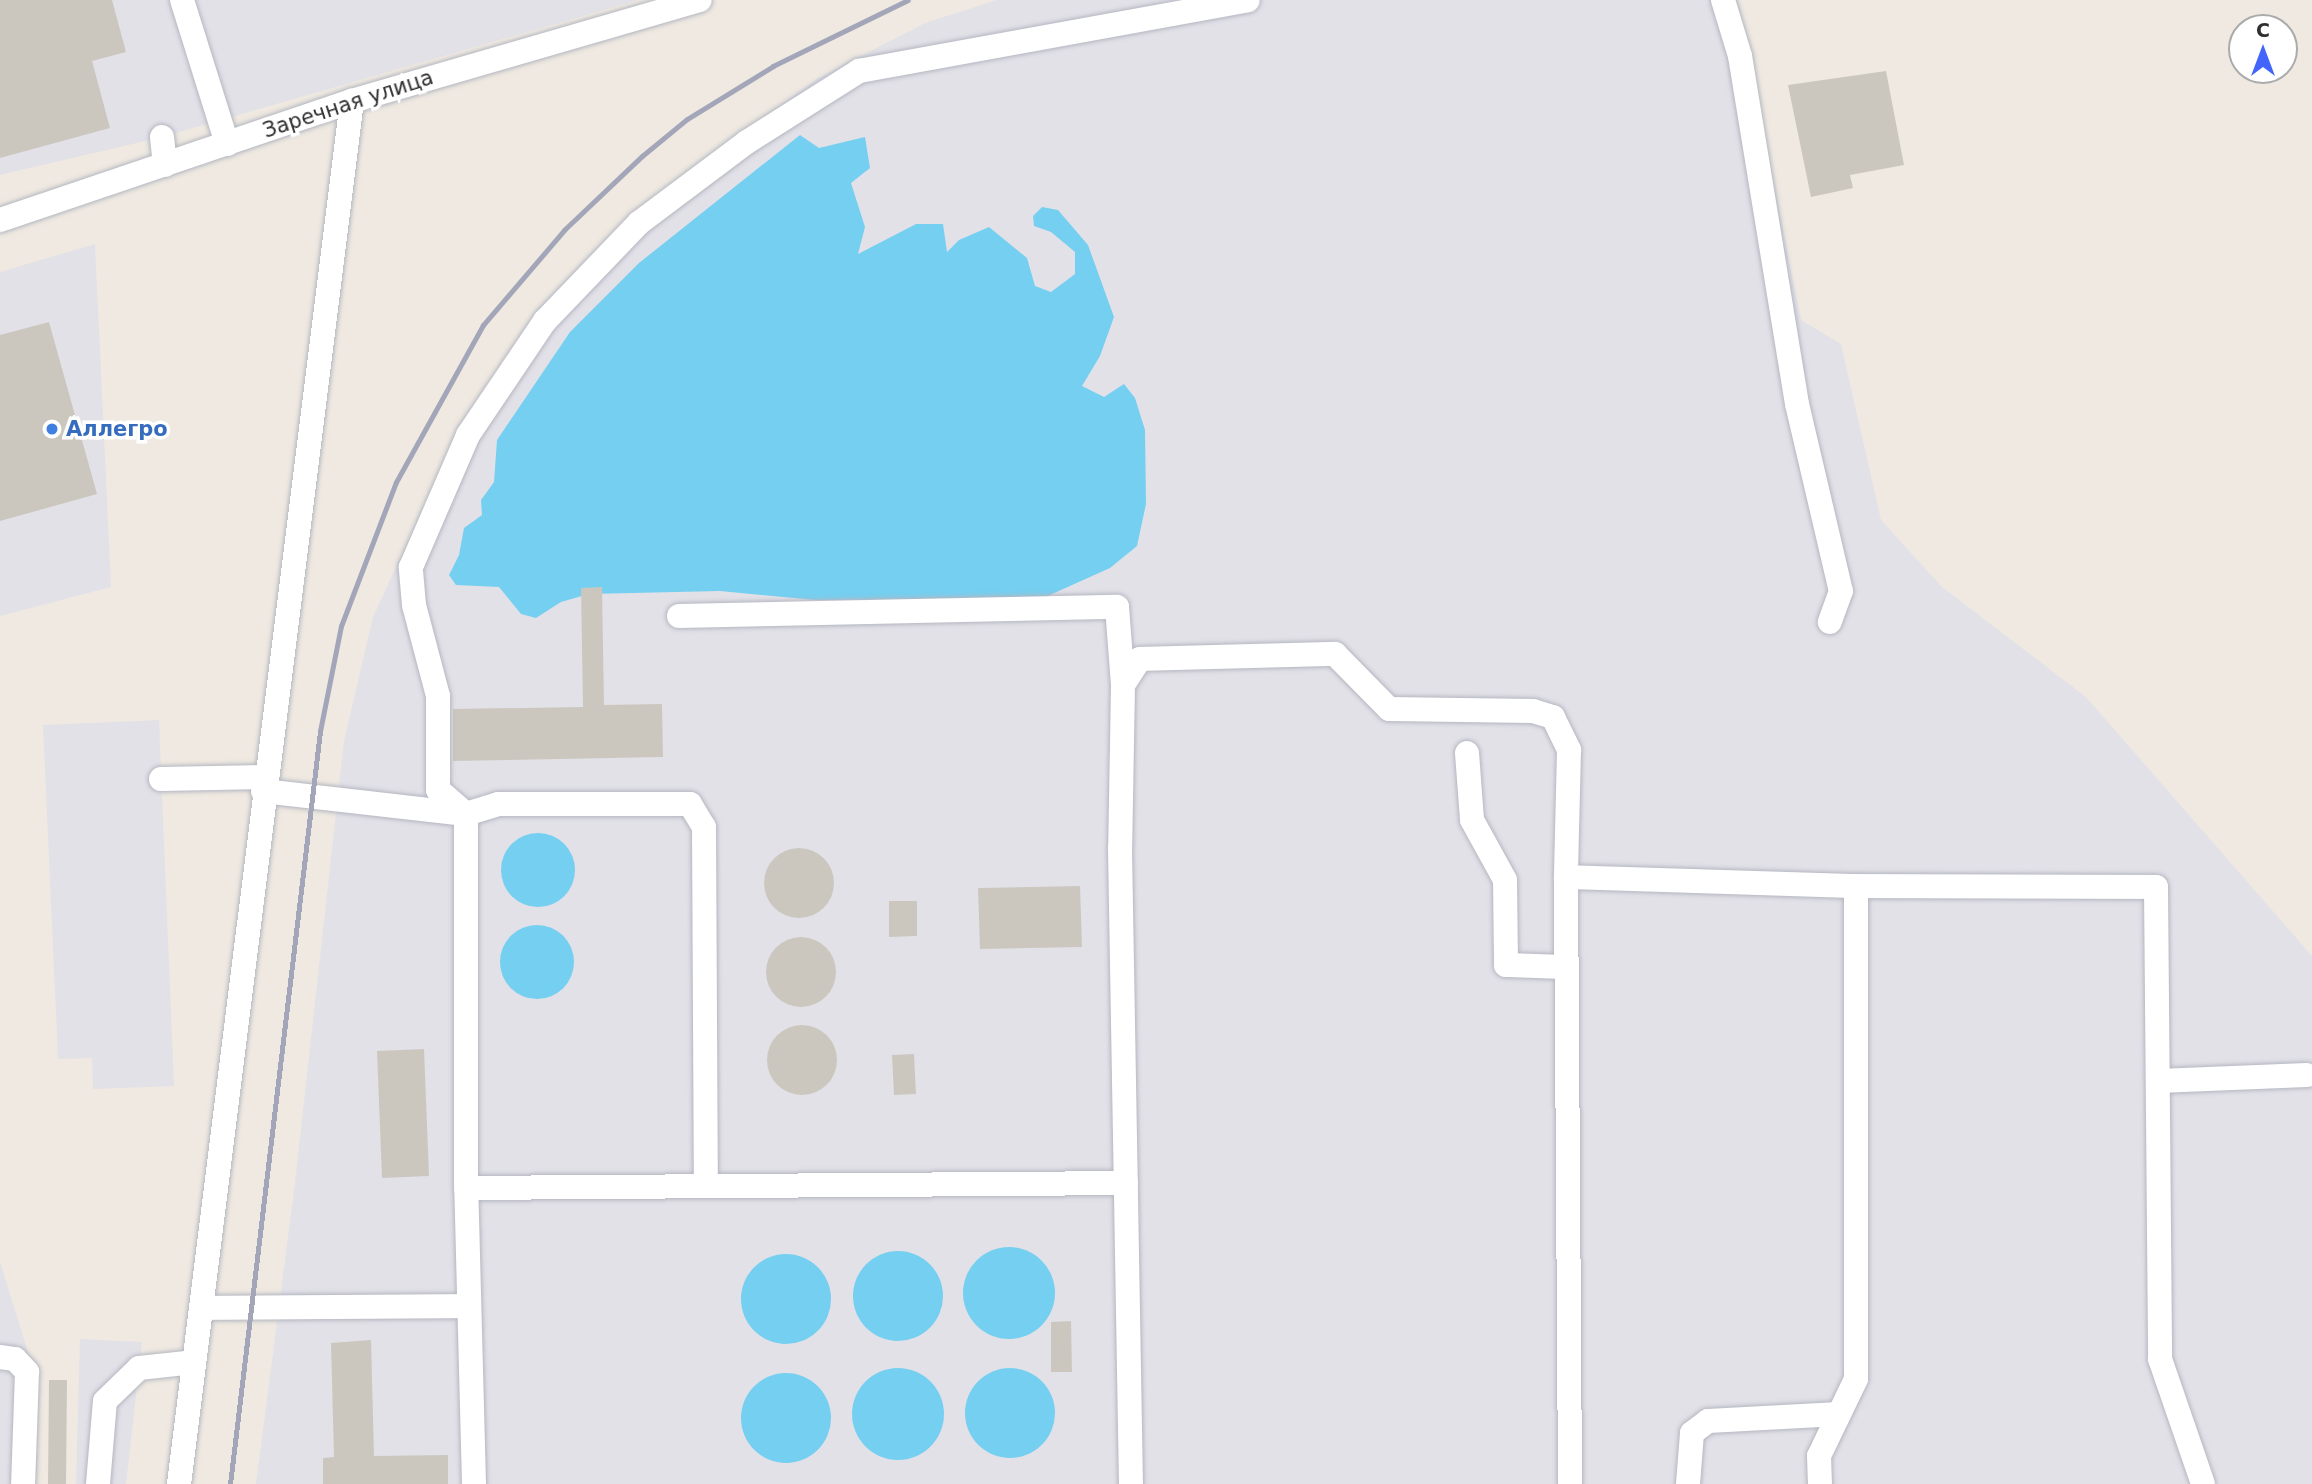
<!DOCTYPE html>
<html>
<head>
<meta charset="utf-8">
<style>
	body { margin:0 }
	#map { position:relative; width:2312px; height:1484px; overflow:hidden; background:#efe9e1; font-family:"DejaVu Sans",sans-serif }
	div>[style] { position:absolute }
	[style*='--x'] { left:calc(var(--x)*1px); top:calc(var(--y)*1px); width:calc(var(--w)*1px); rotate:calc(var(--a)*1deg) }
	.industrial>* { inset:0; background:#e3e1e8 }
	.water>* { inset:0; background:#75cff0 }
	.round { border-radius:50% }
	.building>* { inset:0; background:#cbc7bf }
	.roads { filter:drop-shadow(0 0 2px #b4b7c1) drop-shadow(0 0 2px #b4b7c1) }
	.minor>* { height:24px; margin:-12px; padding:0 12px; transform-origin:12px; border-radius:12px; background:#fff }
	.rail>* { height:5px; margin:-2.5px; padding:0 2.5px; transform-origin:2.5px; border-radius:2.5px; background:#a3a6b8 }
	.dots>* { width:19px; height:19px; translate:-50% -50%; box-sizing:border-box; border:4px solid #fff; border-radius:50% }
	span { translate:-50% -50%; white-space:nowrap; text-align:center; line-height:1.15; -webkit-text-stroke:7px #fff; paint-order:stroke }
	.street-label { font-size:21px; color:#2e2e2e }
	.shop-label { font-size:21px; color:#366cbe; font-weight:700 }
	.left { translate:0 -50%; text-align:left }
	.north { position:absolute; left:2228px; top:14px; width:70px; height:70px; box-sizing:border-box; background:#fff; border:2px solid #ababab; border-radius:50%; rotate:0deg; font-size:19px; font-weight:700; line-height:28px; text-align:center; color:#2e2e2e }
	.north::after { content:''; display:block; margin:auto; width:24px; height:32px; background:#4264fb; clip-path:polygon(50% 0,100% 100%,50% 72%,0 100%) }
</style>
</head>
<body>
<div id="map">
	<div class="industrial">
		<i style="clip-path:polygon(0 0,638px 0,162px 137px,0 175px)"></i>
		<i style="clip-path:polygon(997px 0,1738px 0,1801px 320px,1841px 344px,1881px 520px,1942px 587px,2086px 697px,2312px 956px,2312px 1484px,256px 1484px,295px 1183px,344px 741px,373px 617px,462px 424px,536px 311px,631px 214px,818px 78px,925px 23px)"></i>
		<i style="clip-path:polygon(95px 244px,111px 587px,0 616px,0 272px)"></i>
		<i style="clip-path:polygon(159px 720px,174px 1086px,93px 1089px,92px 1058px,58px 1059px,43px 725px)"></i>
		<i style="clip-path:polygon(0 1262px,33px 1368px,36px 1484px,0 1484px)"></i>
		<i style="clip-path:polygon(80px 1339px,142px 1342px,126px 1484px,76px 1484px)"></i>
	</div>
	<div class="water">
		<i style="clip-path:polygon(800px 135px,819px 148px,865px 137px,870px 168px,851px 183px,865px 227px,858px 254px,916px 224px,943px 224px,947px 252px,959px 240px,989px 227px,1027px 258px,1035px 286px,1051px 292px,1075px 274px,1075px 252px,1051px 232px,1034px 226px,1033px 216px,1042px 207px,1058px 210px,1088px 245px,1114px 317px,1100px 356px,1082px 386px,1104px 397px,1124px 384px,1135px 398px,1145px 430px,1146px 504px,1137px 546px,1110px 568px,1041px 599px,815px 600px,720px 591px,589px 594px,561px 602px,536px 618px,521px 614px,499px 587px,456px 585px,449px 575px,459px 555px,464px 528px,482px 515px,481px 500px,494px 482px,497px 440px,570px 332px,639px 263px)"></i>
		<i class="round" style="left:501px;top:833px;width:74px;height:74px"></i>
		<i class="round" style="left:500px;top:925px;width:74px;height:74px"></i>
		<i class="round" style="left:963px;top:1247px;width:92px;height:92px"></i>
		<i class="round" style="left:853px;top:1251px;width:90px;height:90px"></i>
		<i class="round" style="left:741px;top:1254px;width:90px;height:90px"></i>
		<i class="round" style="left:965px;top:1368px;width:90px;height:90px"></i>
		<i class="round" style="left:852px;top:1368px;width:92px;height:92px"></i>
		<i class="round" style="left:741px;top:1373px;width:90px;height:90px"></i>
	</div>
	<div class="building">
		<i style="clip-path:polygon(0 0,112px 0,126px 52px,92px 61px,110px 128px,0 158px)"></i>
		<i style="clip-path:polygon(1886px 71px,1904px 165px,1850px 175px,1853px 188px,1811px 197px,1788px 85px)"></i>
		<i style="clip-path:polygon(49px 322px,97px 494px,0 521px,0 335px)"></i>
		<i style="clip-path:polygon(602px 587px,604px 705px,662px 704px,663px 757px,453px 761px,453px 709px,583px 707px,581px 588px)"></i>
		<i class="round" style="left:764px;top:848px;width:70px;height:70px"></i>
		<i style="clip-path:polygon(1080px 886px,1082px 947px,980px 949px,978px 888px)"></i>
		<i style="clip-path:polygon(889px 901px,917px 901px,917px 936px,889px 937px)"></i>
		<i class="round" style="left:766px;top:937px;width:70px;height:70px"></i>
		<i class="round" style="left:767px;top:1025px;width:70px;height:70px"></i>
		<i style="clip-path:polygon(424px 1049px,429px 1176px,382px 1178px,377px 1051px)"></i>
		<i style="clip-path:polygon(914px 1054px,916px 1094px,894px 1095px,892px 1055px)"></i>
		<i style="clip-path:polygon(1071px 1321px,1072px 1372px,1051px 1372px,1051px 1322px)"></i>
		<i style="clip-path:polygon(371px 1340px,374px 1456px,448px 1455px,448px 1484px,323px 1484px,323px 1458px,334px 1457px,331px 1343px)"></i>
		<i style="clip-path:polygon(49px 1380px,67px 1380px,66px 1484px,48px 1484px)"></i>
	</div>
	<div class="roads">
		<div class="minor">
			<i style="--x:182;--y:0;--w:151;--a:72.6"></i>
			<i style="--x:1723;--y:0;--w:59;--a:73.1"></i>
			<i style="--x:1740;--y:56;--w:353;--a:80.7"></i>
			<i style="--x:1797;--y:404;--w:192;--a:76.8"></i>
			<i style="--x:1841;--y:591;--w:33;--a:110"></i>
			<i style="--x:162;--y:137;--w:28;--a:84"></i>
			<i style="--x:0;--y:220;--w:372;--a:-18.7"></i>
			<i style="--x:352;--y:101;--w:362;--a:-16.2"></i>
			<i style="--x:679;--y:616;--w:438;--a:-1.2"></i>
			<i style="--x:1117;--y:607;--w:78;--a:85.6"></i>
			<i style="--x:1123;--y:685;--w:164;--a:91"></i>
			<i style="--x:1120;--y:849;--w:635;--a:89.01"></i>
			<i style="--x:1123;--y:685;--w:31;--a:-57"></i>
			<i style="--x:1140;--y:659;--w:195;--a:-1.5"></i>
			<i style="--x:1335;--y:654;--w:77;--a:45.5"></i>
			<i style="--x:1389;--y:709;--w:144;--a:0.8"></i>
			<i style="--x:1533;--y:711;--w:21;--a:17"></i>
			<i style="--x:1553;--y:717;--w:37;--a:64"></i>
			<i style="--x:1569;--y:750;--w:127;--a:91.4"></i>
			<i style="--x:1467;--y:753;--w:67;--a:85.7"></i>
			<i style="--x:1472;--y:820;--w:68;--a:61.2"></i>
			<i style="--x:1505;--y:880;--w:85;--a:89.3"></i>
			<i style="--x:1506;--y:965;--w:60;--a:1.9"></i>
			<i style="--x:161;--y:779;--w:104;--a:-1.1"></i>
			<i style="--x:263;--y:791;--w:204;--a:6.5"></i>
			<i style="--x:466;--y:814;--w:34;--a:-17"></i>
			<i style="--x:498;--y:804;--w:192;--a:0"></i>
			<i style="--x:690;--y:804;--w:27;--a:59"></i>
			<i style="--x:704;--y:827;--w:359;--a:89.7"></i>
			<i style="--x:1856;--y:886;--w:300;--a:0.2"></i>
			<i style="--x:2156;--y:887;--w:472;--a:89.5"></i>
			<i style="--x:2160;--y:1359;--w:132;--a:71"></i>
			<i style="--x:2158;--y:1081;--w:149;--a:-2.3"></i>
			<i style="--x:466;--y:1188;--w:660;--a:-0.43"></i>
			<i style="--x:201;--y:1308;--w:267;--a:-0.4"></i>
			<i style="--x:0;--y:1357;--w:15;--a:8"></i>
			<i style="--x:15;--y:1359;--w:18;--a:47"></i>
			<i style="--x:27;--y:1372;--w:112;--a:92"></i>
			<i style="--x:98;--y:1484;--w:83;--a:-85.2"></i>
			<i style="--x:105;--y:1401;--w:47;--a:-44.1"></i>
			<i style="--x:139;--y:1368;--w:55;--a:-6.2"></i>
			<i style="--x:179;--y:1484;--w:1394;--a:-82.87"></i>
			<i style="--x:474;--y:1484;--w:296;--a:-91.5"></i>
			<i style="--x:466;--y:1188;--w:374;--a:-90"></i>
			<i style="--x:466;--y:814;--w:37;--a:-139"></i>
			<i style="--x:438;--y:790;--w:94;--a:-90"></i>
			<i style="--x:438;--y:696;--w:94;--a:-104.8"></i>
			<i style="--x:414;--y:605;--w:38;--a:-95"></i>
			<i style="--x:411;--y:567;--w:144;--a:-66.6"></i>
			<i style="--x:468;--y:435;--w:138;--a:-56"></i>
			<i style="--x:545;--y:321;--w:136;--a:-46.2"></i>
			<i style="--x:639;--y:223;--w:135;--a:-36.9"></i>
			<i style="--x:747;--y:142;--w:133;--a:-32.4"></i>
			<i style="--x:859;--y:71;--w:395;--a:-10.3"></i>
			<i style="--x:1570;--y:1484;--w:607;--a:-90.38"></i>
			<i style="--x:1566;--y:877;--w:290;--a:1.8"></i>
			<i style="--x:1856;--y:886;--w:493;--a:90"></i>
			<i style="--x:1856;--y:1379;--w:85;--a:115.7"></i>
			<i style="--x:1819;--y:1456;--w:28;--a:88"></i>
			<i style="--x:1688;--y:1484;--w:51;--a:-85.5"></i>
			<i style="--x:1692;--y:1433;--w:20;--a:-37"></i>
			<i style="--x:1708;--y:1421;--w:131;--a:-3.1"></i>
		</div>
	</div>
	<div class="rail">
		<i style="--x:230;--y:1484;--w:758;--a:-83.18"></i>
		<i style="--x:320;--y:731;--w:107;--a:-78.7"></i>
		<i style="--x:341;--y:626;--w:154;--a:-69.1"></i>
		<i style="--x:396;--y:482;--w:179;--a:-61"></i>
		<i style="--x:483;--y:325;--w:125;--a:-49.5"></i>
		<i style="--x:564;--y:230;--w:108;--a:-43.5"></i>
		<i style="--x:642;--y:156;--w:58;--a:-39.4"></i>
		<i style="--x:687;--y:119;--w:101;--a:-31.6"></i>
		<i style="--x:773;--y:66;--w:150;--a:-26.1"></i>
	</div>
	<div class="dots">
		<i style="left:52px;top:429px;background:#3f7fe0"></i>
	</div>
	<div class="street-label">
		<span style="left:348px;top:104px;rotate:-18deg">Заречная улица</span>
	</div>
	<div class="shop-label">
		<span class="left" style="left:66px;top:429px">Аллегро</span>
	</div>
	<div class="north">С</div>
</div>
</body>
</html>
